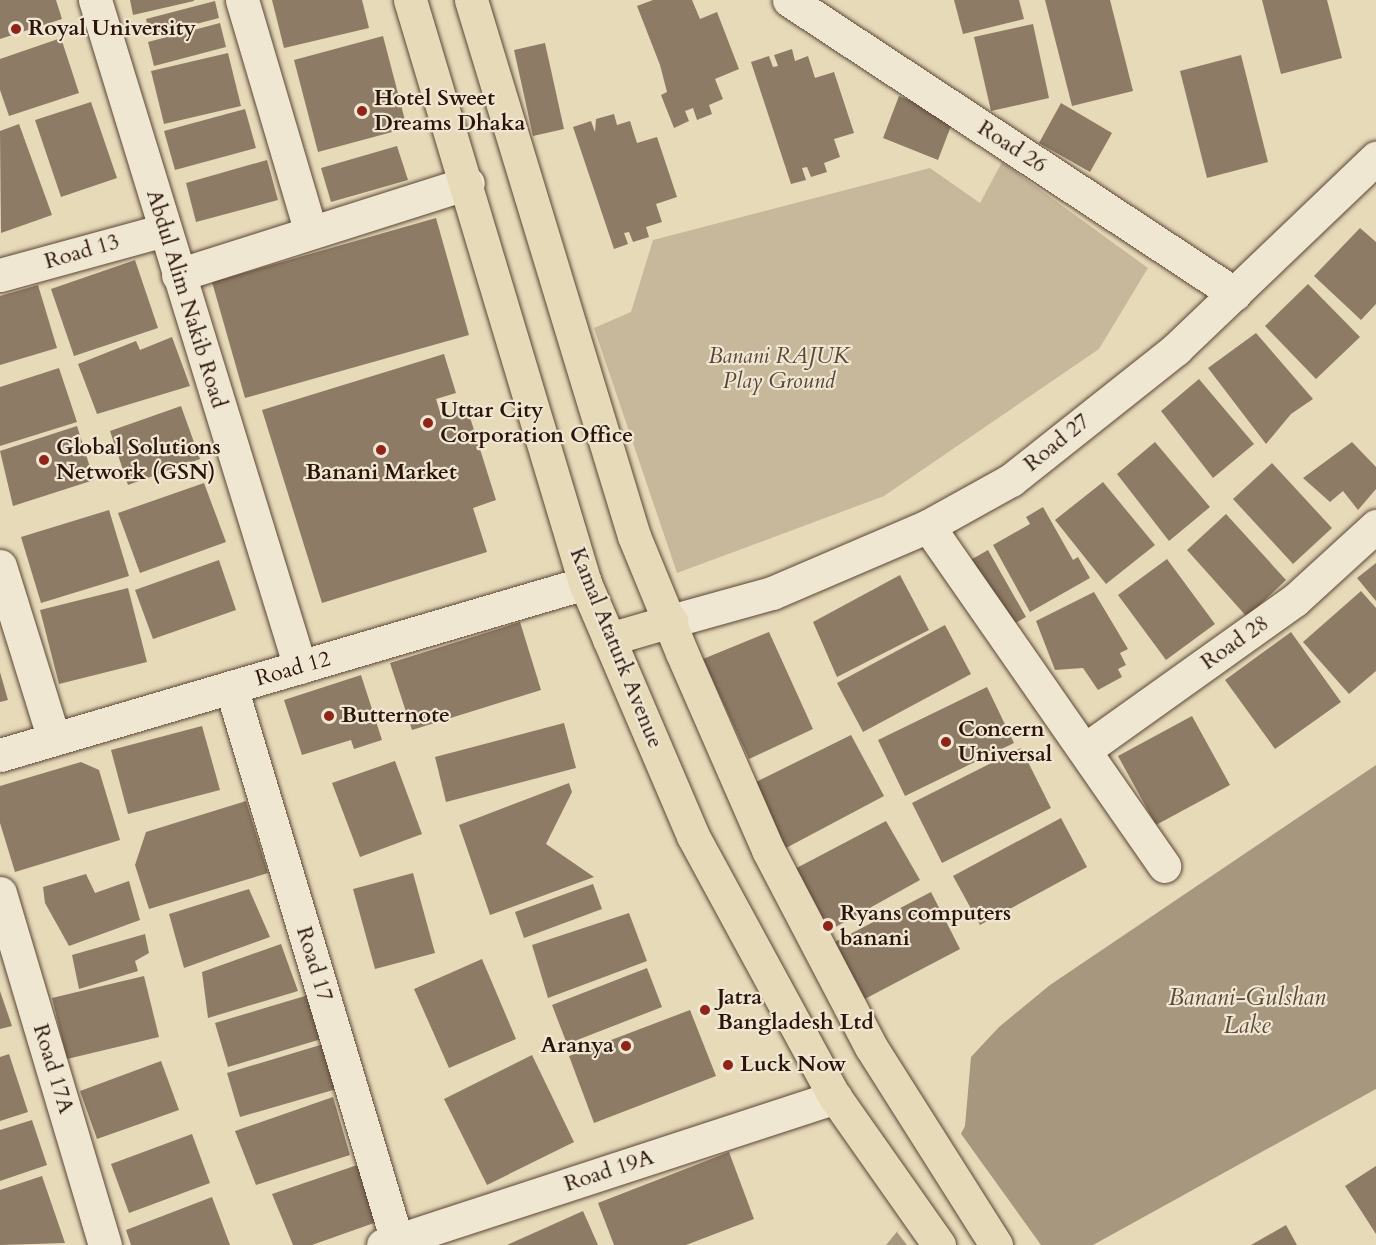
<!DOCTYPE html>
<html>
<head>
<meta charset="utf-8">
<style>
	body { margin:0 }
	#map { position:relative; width:1376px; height:1245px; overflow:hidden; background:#e7dab9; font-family:Cardo,serif }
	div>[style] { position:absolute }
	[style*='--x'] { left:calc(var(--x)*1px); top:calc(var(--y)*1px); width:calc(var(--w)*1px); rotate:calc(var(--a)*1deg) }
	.green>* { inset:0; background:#c7b89b }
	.water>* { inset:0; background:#a7977e }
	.pier>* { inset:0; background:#e7dab9 }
	.building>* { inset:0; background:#8d7b65 }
	.roads { filter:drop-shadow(0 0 2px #5b4636) drop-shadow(0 0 2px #5b4636) }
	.minor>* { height:33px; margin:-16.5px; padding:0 16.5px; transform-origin:16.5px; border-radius:16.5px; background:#efe7d2 }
	.major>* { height:33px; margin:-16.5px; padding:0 16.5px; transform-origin:16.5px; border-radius:16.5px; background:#e7dab9 }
	.dots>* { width:16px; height:16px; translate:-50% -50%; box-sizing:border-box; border:3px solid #efe7d2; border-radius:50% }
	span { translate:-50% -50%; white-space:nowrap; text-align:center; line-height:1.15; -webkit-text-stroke:4.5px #efe7d2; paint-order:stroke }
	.poi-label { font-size:22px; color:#2c140b; font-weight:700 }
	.left { translate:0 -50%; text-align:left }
	.right { translate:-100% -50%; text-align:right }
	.street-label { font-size:22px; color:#2c140b }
	.park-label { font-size:22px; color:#5a4536; font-style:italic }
	.water-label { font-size:24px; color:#5d4839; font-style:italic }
</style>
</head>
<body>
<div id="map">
	<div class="green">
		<i style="clip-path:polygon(1002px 162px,1148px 268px,1099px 349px,884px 496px,677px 573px,594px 328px,631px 312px,653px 240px,930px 168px,980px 203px)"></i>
	</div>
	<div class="water">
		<i style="clip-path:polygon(1376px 765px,1376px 1089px,1093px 1245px,886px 1245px,933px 1188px,965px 1126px,971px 1057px,999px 1027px,1050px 985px)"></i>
	</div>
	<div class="pier">
		<i style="clip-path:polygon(959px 1131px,1041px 1245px,907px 1245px,897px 1232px,931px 1187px)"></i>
	</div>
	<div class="building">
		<i style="clip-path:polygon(0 0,56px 0,62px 19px,0 39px)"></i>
		<i style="clip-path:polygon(130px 0,194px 0,194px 1px,133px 15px)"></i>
		<i style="clip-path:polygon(272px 0,362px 0,369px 28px,284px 48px)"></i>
		<i style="clip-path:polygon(653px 0,692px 0,700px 19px,717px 12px,739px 69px,715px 79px,723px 99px,709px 105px,712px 114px,697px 120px,693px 108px,685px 111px,689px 121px,674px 128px,661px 95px,667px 92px,660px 65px,637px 6px)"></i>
		<i style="clip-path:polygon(954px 0,1019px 0,1024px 19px,963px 34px)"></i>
		<i style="clip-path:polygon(1045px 0,1110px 0,1133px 91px,1072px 106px)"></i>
		<i style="clip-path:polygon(1262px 0,1327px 0,1342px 58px,1281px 74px)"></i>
		<i style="clip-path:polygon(215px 1px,219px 18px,150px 36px,146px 19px)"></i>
		<i style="clip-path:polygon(220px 23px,226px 47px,154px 66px,148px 42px)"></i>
		<i style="clip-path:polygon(1033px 24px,1049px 98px,991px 111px,974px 37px)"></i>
		<i style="clip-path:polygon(383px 36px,407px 128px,318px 152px,294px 60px)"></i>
		<i style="clip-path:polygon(61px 38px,79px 93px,9px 116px,0 90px,0 59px)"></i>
		<i style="clip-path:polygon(545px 43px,564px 129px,533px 136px,514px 50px)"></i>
		<i style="clip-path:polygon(792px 49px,795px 61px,808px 56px,815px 78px,834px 72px,854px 133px,834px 139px,840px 157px,824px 163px,827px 172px,811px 177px,807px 167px,802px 168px,806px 180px,791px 184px,751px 62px,769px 56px,773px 67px,778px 66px,774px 55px)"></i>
		<i style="clip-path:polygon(228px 53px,241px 106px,164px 124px,151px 71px)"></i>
		<i style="clip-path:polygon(1241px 55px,1268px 162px,1207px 178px,1180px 71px)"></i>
		<i style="clip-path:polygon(899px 96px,954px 118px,938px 160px,883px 138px)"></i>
		<i style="clip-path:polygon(91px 102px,117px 178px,61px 197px,35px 120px)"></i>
		<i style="clip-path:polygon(1061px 103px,1112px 133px,1090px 172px,1039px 143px)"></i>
		<i style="clip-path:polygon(245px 109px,256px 148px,175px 170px,164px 131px)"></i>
		<i style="clip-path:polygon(614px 114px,617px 125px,630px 121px,637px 143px,657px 137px,677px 197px,656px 204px,662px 222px,646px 227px,649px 237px,633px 242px,629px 232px,624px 233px,628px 244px,614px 249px,573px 127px,591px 121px,595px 132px,596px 119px)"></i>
		<i style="clip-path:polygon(19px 124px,52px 215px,1px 233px,0 131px)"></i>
		<i style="clip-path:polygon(397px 146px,408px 180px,331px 202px,321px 168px)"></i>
		<i style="clip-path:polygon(267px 160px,278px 200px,196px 222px,186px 183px)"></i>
		<i style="clip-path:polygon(436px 218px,469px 335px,245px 398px,212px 282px)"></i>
		<i style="clip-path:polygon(1360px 228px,1376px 242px,1376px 304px,1361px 320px,1314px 276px)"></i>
		<i style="clip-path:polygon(135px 260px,158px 328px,74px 356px,51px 289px)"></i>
		<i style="clip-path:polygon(1308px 284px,1360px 337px,1316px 379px,1265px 326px)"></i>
		<i style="clip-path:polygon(38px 285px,57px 348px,0 365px,0 296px)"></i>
		<i style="clip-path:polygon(1256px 333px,1313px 399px,1291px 414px,1266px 444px,1208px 368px)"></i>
		<i style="clip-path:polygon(172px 337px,190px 386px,97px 414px,78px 364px,136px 341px,140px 350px)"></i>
		<i style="clip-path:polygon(444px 354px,456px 393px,436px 399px,442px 419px,468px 411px,496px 500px,473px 508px,487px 552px,322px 603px,262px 410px)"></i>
		<i style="clip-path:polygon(59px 368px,77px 422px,0 446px,0 387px)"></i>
		<i style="clip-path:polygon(1199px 379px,1254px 444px,1213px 478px,1161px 411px)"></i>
		<i style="clip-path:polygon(181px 406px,200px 459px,128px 485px,110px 431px)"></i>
		<i style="clip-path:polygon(77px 426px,94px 480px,13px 506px,0 451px)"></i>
		<i style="clip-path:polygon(1155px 442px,1210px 507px,1169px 541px,1117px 474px)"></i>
		<i style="clip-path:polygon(1352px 442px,1376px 467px,1376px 489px,1358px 510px,1343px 491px,1330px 502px,1303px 478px)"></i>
		<i style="clip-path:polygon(1272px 463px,1332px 528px,1293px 564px,1233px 499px)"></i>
		<i style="clip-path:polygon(1103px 482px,1155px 545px,1106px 584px,1055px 520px)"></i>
		<i style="clip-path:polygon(204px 483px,226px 542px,140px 573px,118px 513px)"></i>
		<i style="clip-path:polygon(1043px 507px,1073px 560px,1078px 557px,1090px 578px,1030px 612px,993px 545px,1030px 524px,1026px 517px)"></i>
		<i style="clip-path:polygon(109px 510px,129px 576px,41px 603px,21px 537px)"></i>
		<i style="clip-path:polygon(1226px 514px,1286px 580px,1247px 617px,1187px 550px)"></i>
		<i style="clip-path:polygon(988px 550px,1026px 617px,1005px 629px,967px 562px)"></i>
		<i style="clip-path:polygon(1167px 559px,1215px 624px,1166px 660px,1118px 595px)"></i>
		<i style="clip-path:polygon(219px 560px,236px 610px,153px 639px,135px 590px)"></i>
		<i style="clip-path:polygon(1376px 563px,1376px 601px,1357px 578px)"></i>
		<i style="clip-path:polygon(900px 575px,929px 630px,837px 677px,813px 622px)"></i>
		<i style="clip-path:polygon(128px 588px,147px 662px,59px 684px,40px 610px)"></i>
		<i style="clip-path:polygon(1361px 591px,1376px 608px,1376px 671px,1349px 694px,1303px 642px)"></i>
		<i style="clip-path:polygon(1094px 592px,1128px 649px,1120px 653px,1126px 665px,1118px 669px,1122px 677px,1098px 690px,1083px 668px,1055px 670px,1036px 621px)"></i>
		<i style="clip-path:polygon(520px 622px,541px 690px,412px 730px,390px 663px)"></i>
		<i style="clip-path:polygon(945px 625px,971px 674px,863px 732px,837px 683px)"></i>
		<i style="clip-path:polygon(769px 632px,813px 729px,749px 759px,703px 659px)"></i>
		<i style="clip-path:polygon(1291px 632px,1341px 702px,1275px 749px,1225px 680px)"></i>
		<i style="clip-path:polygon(0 672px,8px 700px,0 702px)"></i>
		<i style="clip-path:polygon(361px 675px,382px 740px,354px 749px,351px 740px,302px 755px,284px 700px)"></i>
		<i style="clip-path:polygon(987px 687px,1014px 743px,905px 796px,878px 740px)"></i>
		<i style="clip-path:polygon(1192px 716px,1230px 785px,1156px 825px,1118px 756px)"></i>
		<i style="clip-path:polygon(564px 723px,576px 768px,446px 802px,435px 757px)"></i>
		<i style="clip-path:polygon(202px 726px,220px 790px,128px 814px,111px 750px)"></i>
		<i style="clip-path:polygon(851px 735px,884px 796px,786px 848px,752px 784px)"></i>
		<i style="clip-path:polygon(1021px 748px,1051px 808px,942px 863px,912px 803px)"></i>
		<i style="clip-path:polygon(395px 761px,422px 834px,360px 857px,332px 783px)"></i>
		<i style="clip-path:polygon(81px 762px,99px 770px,120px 840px,15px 872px,0 823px,0 786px)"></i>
		<i style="clip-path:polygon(569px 783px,572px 792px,546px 844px,594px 877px,490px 915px,459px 825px)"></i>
		<i style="clip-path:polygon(246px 801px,268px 873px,149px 909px,135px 865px,146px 832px)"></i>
		<i style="clip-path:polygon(1061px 818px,1087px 867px,980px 925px,953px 876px)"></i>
		<i style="clip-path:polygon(886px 821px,920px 880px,823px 934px,789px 872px)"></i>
		<i style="clip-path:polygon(413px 873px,435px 953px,375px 969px,353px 889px)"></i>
		<i style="clip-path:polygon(86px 874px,95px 893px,129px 881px,140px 920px,69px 946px,45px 903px,43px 887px)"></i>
		<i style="clip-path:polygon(593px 884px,602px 909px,524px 938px,515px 912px)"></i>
		<i style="clip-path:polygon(249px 889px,270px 937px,184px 968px,169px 914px)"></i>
		<i style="clip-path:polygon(931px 892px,960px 949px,859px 1002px,829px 945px)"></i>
		<i style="clip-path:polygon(629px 913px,647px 961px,548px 998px,532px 945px)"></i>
		<i style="clip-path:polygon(145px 934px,149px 953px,135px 961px,138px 971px,79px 989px,72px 955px)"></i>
		<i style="clip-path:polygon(281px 944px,298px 991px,208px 1018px,202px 972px)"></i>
		<i style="clip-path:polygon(482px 959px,516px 1039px,449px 1068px,414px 989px)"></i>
		<i style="clip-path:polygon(647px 968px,662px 1007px,567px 1044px,552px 1005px)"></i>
		<i style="clip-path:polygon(144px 976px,159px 1037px,67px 1059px,52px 998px)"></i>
		<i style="clip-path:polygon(0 991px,12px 1026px,0 1029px)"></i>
		<i style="clip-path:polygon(315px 993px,328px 1037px,228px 1067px,215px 1023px)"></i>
		<i style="clip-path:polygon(690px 1010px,716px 1076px,594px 1123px,569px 1056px)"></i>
		<i style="clip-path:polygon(327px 1043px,340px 1088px,240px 1117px,227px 1073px)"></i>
		<i style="clip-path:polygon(9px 1054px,28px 1112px,0 1121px,0 1057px)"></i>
		<i style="clip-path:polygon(532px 1055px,574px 1142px,487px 1185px,444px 1099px)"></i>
		<i style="clip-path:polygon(161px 1061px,179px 1110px,97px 1139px,80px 1091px)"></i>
		<i style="clip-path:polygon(333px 1097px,350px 1155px,256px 1185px,235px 1131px)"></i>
		<i style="clip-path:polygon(32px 1120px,47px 1165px,0 1181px,0 1130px)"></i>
		<i style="clip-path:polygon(192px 1134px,210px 1183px,129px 1213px,111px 1164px)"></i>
		<i style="clip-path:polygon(729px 1152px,754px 1219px,686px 1245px,614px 1245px,598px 1203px)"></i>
		<i style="clip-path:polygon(369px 1161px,388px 1218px,312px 1245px,293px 1245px,272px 1194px)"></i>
		<i style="clip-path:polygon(1376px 1166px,1376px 1234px,1345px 1186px)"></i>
		<i style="clip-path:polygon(42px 1176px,65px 1243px,0 1245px,0 1190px)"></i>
		<i style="clip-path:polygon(212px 1197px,230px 1245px,131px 1245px,126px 1230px)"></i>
		<i style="clip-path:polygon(583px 1211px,598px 1245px,507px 1245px)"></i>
		<i style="clip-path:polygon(1286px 1225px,1297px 1245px,1251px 1245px)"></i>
	</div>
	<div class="roads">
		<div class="minor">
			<i style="--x:95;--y:0;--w:698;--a:72.92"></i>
			<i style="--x:242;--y:0;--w:239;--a:73.5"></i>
			<i style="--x:789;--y:0;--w:534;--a:33.39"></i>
			<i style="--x:0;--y:275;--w:170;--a:-15.3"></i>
			<i style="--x:178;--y:275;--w:304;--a:-17.6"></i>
			<i style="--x:928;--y:526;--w:414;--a:55.2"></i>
			<i style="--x:0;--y:566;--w:181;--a:72.7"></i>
			<i style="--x:671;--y:621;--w:105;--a:-15.5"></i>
			<i style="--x:772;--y:593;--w:170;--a:-23.2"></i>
			<i style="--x:928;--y:526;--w:95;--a:-29"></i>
			<i style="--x:1011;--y:480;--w:211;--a:-38.4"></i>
			<i style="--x:1176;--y:349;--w:277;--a:-43.7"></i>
			<i style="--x:231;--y:687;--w:578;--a:73.32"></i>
			<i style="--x:1086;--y:749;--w:257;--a:-35.5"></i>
			<i style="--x:1295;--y:600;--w:110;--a:-42.4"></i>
			<i style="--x:0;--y:755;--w:610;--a:-16.38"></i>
			<i style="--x:0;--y:893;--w:367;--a:73.4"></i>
			<i style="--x:383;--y:1245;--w:476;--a:-18.1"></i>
		</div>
		<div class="major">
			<i style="--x:410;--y:0;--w:609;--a:73.29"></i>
			<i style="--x:585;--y:583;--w:61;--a:66.8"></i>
			<i style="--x:609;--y:639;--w:214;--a:66.9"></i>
			<i style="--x:693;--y:836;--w:297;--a:61.5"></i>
			<i style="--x:835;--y:1097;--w:181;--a:54.9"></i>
			<i style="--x:471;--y:0;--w:560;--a:73.09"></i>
			<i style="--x:634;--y:536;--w:126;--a:67.7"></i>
			<i style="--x:682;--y:653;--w:215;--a:66.4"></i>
			<i style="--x:768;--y:850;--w:222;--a:62.4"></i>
			<i style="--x:871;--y:1047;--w:234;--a:57.7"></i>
			<i style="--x:609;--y:639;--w:65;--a:-16.2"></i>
		</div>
	</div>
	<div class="dots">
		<i style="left:16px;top:29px;background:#8f2418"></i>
		<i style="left:362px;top:111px;background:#8f2418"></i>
		<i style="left:428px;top:423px;background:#8f2418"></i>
		<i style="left:381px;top:450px;background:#8f2418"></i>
		<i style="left:44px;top:460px;background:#8f2418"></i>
		<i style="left:329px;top:716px;background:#8f2418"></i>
		<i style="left:946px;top:742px;background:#8f2418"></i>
		<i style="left:828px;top:926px;background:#8f2418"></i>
		<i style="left:705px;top:1010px;background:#8f2418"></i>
		<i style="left:626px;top:1046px;background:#8f2418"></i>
		<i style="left:728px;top:1065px;background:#8f2418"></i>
	</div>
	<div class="poi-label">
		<span class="left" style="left:28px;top:29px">Royal University</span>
		<span class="left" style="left:374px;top:111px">Hotel Sweet<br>Dreams Dhaka</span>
		<span class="left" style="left:440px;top:423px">Uttar City<br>Corporation Office</span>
		<span class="left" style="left:56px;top:460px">Global Solutions<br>Network (GSN)</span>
		<span style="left:381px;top:473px">Banani Market</span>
		<span class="left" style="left:341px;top:716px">Butternote</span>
		<span class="left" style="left:958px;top:742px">Concern<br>Universal</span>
		<span class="left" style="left:840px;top:926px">Ryans computers<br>banani</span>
		<span class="left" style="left:717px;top:1010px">Jatra<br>Bangladesh Ltd</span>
		<span class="right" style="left:614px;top:1046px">Aranya</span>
		<span class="left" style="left:740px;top:1065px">Luck Now</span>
	</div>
	<div class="street-label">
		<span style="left:1012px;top:147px;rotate:33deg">Road 26</span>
		<span style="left:82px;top:252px;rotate:-16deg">Road 13</span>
		<span style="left:186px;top:299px;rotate:73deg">Abdul Alim Nakib Road</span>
		<span style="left:1057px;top:443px;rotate:-39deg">Road 27</span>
		<span style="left:1235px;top:643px;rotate:-35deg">Road 28</span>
		<span style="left:616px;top:648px;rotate:68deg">Kamal Ataturk Avenue</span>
		<span style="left:293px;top:669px;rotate:-16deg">Road 12</span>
		<span style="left:314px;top:964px;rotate:73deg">Road 17</span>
		<span style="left:53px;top:1069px;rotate:73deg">Road 17A</span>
		<span style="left:609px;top:1171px;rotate:-18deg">Road 19A</span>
	</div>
	<div class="park-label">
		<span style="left:779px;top:369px">Banani RAJUK<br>Play Ground</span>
	</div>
	<div class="water-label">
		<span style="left:1247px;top:1012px">Banani-Gulshan<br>Lake</span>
	</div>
</div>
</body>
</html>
